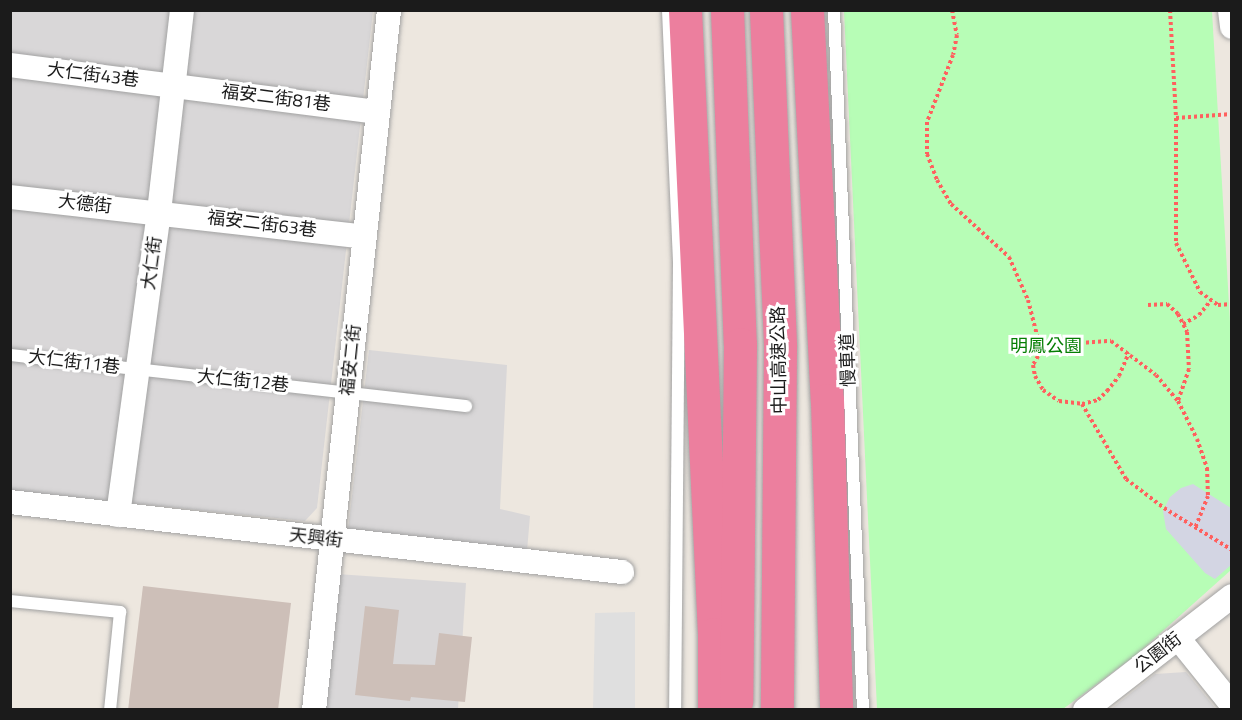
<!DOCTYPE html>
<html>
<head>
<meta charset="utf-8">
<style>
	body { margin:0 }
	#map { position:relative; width:1242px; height:720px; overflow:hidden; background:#ede7df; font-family:"Titillium Web","Noto Sans TC",sans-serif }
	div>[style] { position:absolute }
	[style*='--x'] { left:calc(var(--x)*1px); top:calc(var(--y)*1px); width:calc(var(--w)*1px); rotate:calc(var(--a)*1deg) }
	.residential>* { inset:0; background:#d9d7d8 }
	.park>* { inset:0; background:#b7fdb6 }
	.parking>* { inset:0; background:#dfdfdf }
	.plaza>* { inset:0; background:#d3d5e3 }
	.building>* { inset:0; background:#cdbfb8 }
	.path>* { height:4px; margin-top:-2px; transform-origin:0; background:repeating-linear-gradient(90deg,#ff605e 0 3px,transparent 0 6px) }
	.roads { filter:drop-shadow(0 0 2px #a2a2a2) drop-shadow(0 0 2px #a2a2a2) }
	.service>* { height:12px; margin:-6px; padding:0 6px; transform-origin:6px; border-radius:6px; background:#fff }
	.minor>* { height:24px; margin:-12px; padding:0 12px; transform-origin:12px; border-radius:12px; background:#fff }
	.motorway>* { height:33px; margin:-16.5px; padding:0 16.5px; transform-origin:16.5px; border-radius:16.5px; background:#ec7f9e }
	span { translate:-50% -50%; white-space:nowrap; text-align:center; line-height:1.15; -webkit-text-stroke:6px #fff; paint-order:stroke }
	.street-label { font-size:18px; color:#1b1b1b }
	.park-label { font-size:18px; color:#057e03 }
	.frame { position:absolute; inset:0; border:12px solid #1b1b1b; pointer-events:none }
</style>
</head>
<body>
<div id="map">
	<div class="residential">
		<i style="clip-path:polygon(10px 11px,373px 11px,317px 508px,305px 521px,11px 491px)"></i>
		<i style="clip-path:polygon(369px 350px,507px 365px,500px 509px,530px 516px,527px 551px,348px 530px)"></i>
		<i style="clip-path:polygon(337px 574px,466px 583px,458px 709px,324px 710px)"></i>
		<i style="clip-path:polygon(1186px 672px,1216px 709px,1111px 709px,1155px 674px)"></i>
	</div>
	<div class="park">
		<i style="clip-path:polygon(844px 11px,1212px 11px,1231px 339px,1231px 570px,1136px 655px,1063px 709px,877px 709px)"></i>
	</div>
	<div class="parking">
		<i style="clip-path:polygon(635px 612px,635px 709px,593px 709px,595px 613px)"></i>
	</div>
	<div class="plaza">
		<i style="clip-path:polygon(1193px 484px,1231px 508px,1231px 565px,1215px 579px,1205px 573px,1166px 529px,1163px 511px,1170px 497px,1181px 488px)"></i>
	</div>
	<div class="building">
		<i style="clip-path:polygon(143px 586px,291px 603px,278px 710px,128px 710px)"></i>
		<i style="clip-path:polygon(365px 606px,399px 610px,393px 664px,435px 665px,439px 633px,472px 637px,465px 702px,411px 697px,410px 701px,355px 695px)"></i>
	</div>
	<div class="path">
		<i style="--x:952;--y:10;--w:25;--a:79"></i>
		<i style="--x:957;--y:35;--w:20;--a:101"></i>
		<i style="--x:953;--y:55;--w:72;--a:111.2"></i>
		<i style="--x:927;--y:122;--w:32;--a:90"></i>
		<i style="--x:927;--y:154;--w:28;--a:69"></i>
		<i style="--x:937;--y:180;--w:28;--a:60"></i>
		<i style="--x:951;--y:204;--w:79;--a:42.4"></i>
		<i style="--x:1009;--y:257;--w:47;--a:66.2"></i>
		<i style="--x:1028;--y:300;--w:53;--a:75.7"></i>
		<i style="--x:1041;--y:351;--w:16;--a:120"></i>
		<i style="--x:1033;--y:365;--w:11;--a:80"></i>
		<i style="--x:1035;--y:376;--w:16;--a:60"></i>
		<i style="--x:1043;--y:390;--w:19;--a:35"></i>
		<i style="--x:1059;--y:401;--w:23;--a:7"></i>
		<i style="--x:1082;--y:404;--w:16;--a:-14"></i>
		<i style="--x:1098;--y:400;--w:13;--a:-45"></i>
		<i style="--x:1107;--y:391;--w:19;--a:-51"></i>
		<i style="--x:1119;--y:376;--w:25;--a:-67"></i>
		<i style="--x:1170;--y:10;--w:108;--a:86.8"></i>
		<i style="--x:1176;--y:118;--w:125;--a:90"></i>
		<i style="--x:1176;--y:243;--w:55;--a:63.9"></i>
		<i style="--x:1200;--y:292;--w:22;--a:36"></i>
		<i style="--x:1218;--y:305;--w:14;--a:-4"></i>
		<i style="--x:1176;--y:118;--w:56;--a:-4.1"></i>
		<i style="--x:1148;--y:305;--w:19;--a:-3"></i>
		<i style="--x:1167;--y:304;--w:15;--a:42"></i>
		<i style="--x:1178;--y:314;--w:20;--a:63"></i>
		<i style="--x:1187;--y:332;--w:37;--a:87"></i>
		<i style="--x:1189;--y:369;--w:34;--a:109"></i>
		<i style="--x:1183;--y:324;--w:18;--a:-29"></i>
		<i style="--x:1199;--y:315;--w:19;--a:-51"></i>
		<i style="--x:1041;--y:351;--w:40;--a:-12"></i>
		<i style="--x:1080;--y:343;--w:31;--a:-4"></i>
		<i style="--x:1111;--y:341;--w:56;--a:37.1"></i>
		<i style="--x:1156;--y:375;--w:34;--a:50"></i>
		<i style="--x:1178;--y:401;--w:42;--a:63.4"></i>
		<i style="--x:1197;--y:439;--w:31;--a:71"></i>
		<i style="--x:1207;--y:468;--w:28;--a:88"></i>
		<i style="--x:1208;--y:496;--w:35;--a:112"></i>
		<i style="--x:1082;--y:404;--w:87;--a:59.6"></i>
		<i style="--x:1126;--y:479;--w:48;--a:37.3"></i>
		<i style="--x:1164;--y:508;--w:80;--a:31.7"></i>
	</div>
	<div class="roads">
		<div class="service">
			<i style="--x:668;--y:10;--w:254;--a:87.5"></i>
			<i style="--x:679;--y:264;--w:446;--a:90.5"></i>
			<i style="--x:834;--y:10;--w:701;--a:87.63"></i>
			<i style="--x:10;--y:355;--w:459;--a:6.4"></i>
			<i style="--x:10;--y:601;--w:111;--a:5.7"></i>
			<i style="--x:120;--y:612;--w:99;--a:95.8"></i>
		</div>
		<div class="minor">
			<i style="--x:1230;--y:10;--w:17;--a:83"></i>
			<i style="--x:10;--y:65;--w:371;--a:7.3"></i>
			<i style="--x:10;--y:197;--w:356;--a:6.4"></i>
			<i style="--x:10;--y:502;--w:616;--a:6.53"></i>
			<i style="--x:118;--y:515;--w:306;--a:-82.3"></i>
			<i style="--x:159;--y:212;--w:203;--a:-83.5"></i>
			<i style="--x:1178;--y:638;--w:86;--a:51.1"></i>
			<i style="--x:314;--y:710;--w:704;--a:-83.88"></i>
			<i style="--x:1085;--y:710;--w:186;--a:-37.8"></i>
		</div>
		<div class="motorway">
			<i style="--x:685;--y:10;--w:625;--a:87.34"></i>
			<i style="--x:714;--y:634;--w:76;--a:90"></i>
			<i style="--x:727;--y:10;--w:334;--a:87.8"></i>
			<i style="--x:740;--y:344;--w:357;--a:90.6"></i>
			<i style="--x:766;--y:10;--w:337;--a:87.6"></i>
			<i style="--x:780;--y:347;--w:363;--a:90.5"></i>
			<i style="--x:807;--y:10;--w:391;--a:87.1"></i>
			<i style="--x:827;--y:400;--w:310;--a:88.3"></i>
		</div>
	</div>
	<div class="street-label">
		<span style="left:93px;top:75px;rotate:7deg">大仁街43巷</span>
		<span style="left:276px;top:98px;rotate:7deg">福安二街81巷</span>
		<span style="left:85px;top:204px;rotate:6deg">大德街</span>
		<span style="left:262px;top:224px;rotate:7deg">福安二街63巷</span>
		<span style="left:152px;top:263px;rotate:-82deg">大仁街</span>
		<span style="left:351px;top:360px;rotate:-84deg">福安二街</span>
		<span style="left:779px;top:360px;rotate:-91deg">中山高速公路</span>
		<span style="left:848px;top:360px;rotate:-92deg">慢車道</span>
		<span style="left:74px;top:362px;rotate:7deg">大仁街11巷</span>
		<span style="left:243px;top:381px;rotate:6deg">大仁街12巷</span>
		<span style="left:316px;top:538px;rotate:7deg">天興街</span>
		<span style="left:1158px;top:653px;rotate:-38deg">公園街</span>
	</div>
	<div class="park-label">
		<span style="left:1046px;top:346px">明鳳公園</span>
	</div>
	<div class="frame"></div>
</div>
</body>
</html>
